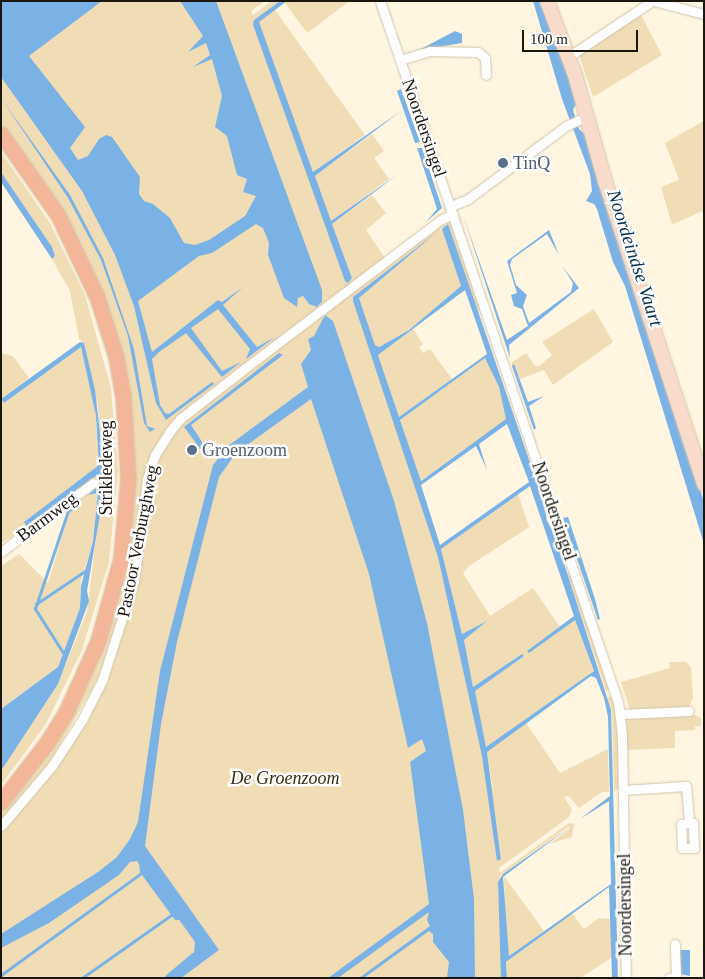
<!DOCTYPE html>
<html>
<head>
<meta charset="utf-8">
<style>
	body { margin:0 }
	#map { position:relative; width:705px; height:979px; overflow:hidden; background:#fff5e0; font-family:Georgia,serif }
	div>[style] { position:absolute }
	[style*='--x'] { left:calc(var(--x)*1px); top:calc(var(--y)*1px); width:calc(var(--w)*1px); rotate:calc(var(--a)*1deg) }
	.green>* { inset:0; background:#f1ddb5 }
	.water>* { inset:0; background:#7bb2e6 }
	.stream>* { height:2.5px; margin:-1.25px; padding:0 1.25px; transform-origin:1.25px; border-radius:1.25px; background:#7bb2e6 }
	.canal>* { height:8px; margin:-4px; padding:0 4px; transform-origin:4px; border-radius:4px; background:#7bb2e6 }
	.roads { filter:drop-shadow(0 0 1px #d1c5ac) drop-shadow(0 0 1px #d1c5ac) }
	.street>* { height:9px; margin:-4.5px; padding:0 4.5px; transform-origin:4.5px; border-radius:4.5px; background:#fff }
	.secondary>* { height:14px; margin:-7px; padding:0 7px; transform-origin:7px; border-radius:7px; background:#f9dbcb }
	.primary>* { height:15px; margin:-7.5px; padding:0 7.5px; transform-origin:7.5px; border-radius:7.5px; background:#f3b698 }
	.dots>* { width:14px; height:14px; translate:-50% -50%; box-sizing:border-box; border:2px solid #fff; border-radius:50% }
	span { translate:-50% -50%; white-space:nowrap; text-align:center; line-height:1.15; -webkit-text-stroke:5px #fff; paint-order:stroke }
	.street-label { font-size:18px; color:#1b170e }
	.service-label { font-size:18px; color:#4e5e75 }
	.left { translate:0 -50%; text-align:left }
	.park-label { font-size:18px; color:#3c2f10; font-style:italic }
	.water-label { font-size:19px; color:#042f51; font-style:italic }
	.frame { position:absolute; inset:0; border:2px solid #1b170e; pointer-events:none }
	.scale { position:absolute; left:522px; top:30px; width:116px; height:22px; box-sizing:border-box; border:2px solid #1b170e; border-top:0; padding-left:6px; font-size:15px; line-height:18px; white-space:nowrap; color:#1b170e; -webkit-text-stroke:4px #fff; paint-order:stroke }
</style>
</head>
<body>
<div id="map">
	<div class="green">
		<i style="clip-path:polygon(1px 1px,265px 1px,251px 11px,253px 15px,272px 1px,280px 1px,254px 20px,348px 282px,352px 278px,332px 224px,372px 195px,386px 213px,366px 230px,385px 258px,436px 227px,449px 221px,452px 223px,480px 310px,477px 315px,447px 224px,443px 229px,461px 286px,410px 329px,379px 347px,375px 345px,359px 298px,435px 234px,353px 298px,427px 508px,462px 646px,494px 797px,487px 752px,526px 723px,560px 773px,608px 749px,609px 792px,602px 792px,579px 808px,569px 796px,564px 797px,572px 810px,569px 817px,499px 868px,500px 873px,569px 823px,574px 824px,572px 837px,549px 844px,569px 829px,569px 826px,500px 876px,503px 978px,1px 978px,1px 831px,47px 778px,110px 667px,134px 591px,133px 567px,107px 655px,94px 686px,50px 762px,1px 822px,1px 805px,77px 694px,130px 498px,106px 316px,1px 127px)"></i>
		<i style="clip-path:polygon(287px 1px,350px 1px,307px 33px,285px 3px)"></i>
		<i style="clip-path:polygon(275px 10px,365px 135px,313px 172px,258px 22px)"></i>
		<i style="clip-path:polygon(641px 15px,662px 55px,593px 97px,579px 55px)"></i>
		<i style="clip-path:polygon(704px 121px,704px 215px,702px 211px,672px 225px,661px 187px,679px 180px,665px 143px)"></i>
		<i style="clip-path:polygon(372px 134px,384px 151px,374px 158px,389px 179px,331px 222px,315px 176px)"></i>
		<i style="clip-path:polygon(1px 152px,50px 223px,85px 295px,111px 388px,118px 471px,109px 562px,82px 650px,46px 724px,1px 785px,1px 771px,58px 684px,87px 611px,103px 482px,98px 407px,83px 342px,79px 339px,70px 291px,52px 259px,55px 256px,52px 247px,1px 172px)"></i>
		<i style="clip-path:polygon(594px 309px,613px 342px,553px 385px,544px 370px,520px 379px,511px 363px,526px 353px,535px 366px,539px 366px,552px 355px,542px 342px)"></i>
		<i style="clip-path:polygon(413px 329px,423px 344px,419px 347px,423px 353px,430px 349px,452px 379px,399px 418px,378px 355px)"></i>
		<i style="clip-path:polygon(79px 346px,82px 349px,95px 407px,99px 465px,24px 522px,27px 526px,99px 471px,99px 485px,88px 495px,98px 493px,93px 541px,81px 581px,80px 608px,58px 667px,1px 709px,1px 566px,19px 554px,48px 583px,69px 512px,60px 511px,1px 543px,1px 400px,5px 403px)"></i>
		<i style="clip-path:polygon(1px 353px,13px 356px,29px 378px,1px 399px)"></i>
		<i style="clip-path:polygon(485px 358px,488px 360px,499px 388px,507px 419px,420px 481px,400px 420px)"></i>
		<i style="clip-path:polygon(518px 494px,529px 527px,469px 566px,463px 573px,490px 616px,533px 588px,560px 627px,527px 651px,575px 620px,594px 671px,486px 747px,474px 691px,493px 674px,473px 688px,464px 640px,487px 621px,462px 634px,441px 549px)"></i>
		<i style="clip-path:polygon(572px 572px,612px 688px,606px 691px,567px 573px)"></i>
		<i style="clip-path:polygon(669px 662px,686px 662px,691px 667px,693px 698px,690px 705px,687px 708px,630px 710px,621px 682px,670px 668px)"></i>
		<i style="clip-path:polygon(614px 696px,621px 786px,614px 792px,612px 714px,607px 697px)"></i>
		<i style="clip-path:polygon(690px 713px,701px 718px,701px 726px,695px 726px,695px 730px,675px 731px,675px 748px,626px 750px,626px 717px)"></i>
		<i style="clip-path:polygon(504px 876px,544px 931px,509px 956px,506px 954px)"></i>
		<i style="clip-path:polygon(572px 913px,584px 929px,599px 918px,611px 919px,611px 958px,580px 978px,507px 978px,506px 962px)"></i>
	</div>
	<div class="water">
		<i style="clip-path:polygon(1px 1px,102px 1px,29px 56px,85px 127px,70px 148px,78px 160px,88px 156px,99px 139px,106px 135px,112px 137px,140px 177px,139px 194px,144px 201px,153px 204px,170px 218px,184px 243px,195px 245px,209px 240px,245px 216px,256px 196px,243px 192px,247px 179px,237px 175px,227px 136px,215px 127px,222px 96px,212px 59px,193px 67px,210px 55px,206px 43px,188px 52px,203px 36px,180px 1px,216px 1px,322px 290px,322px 302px,317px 307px,309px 304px,303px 296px,298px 298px,297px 307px,284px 298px,268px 255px,269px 243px,263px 228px,256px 224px,212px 253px,199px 256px,138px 301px,152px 352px,218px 300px,222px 302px,243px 287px,223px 305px,257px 347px,275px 337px,246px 359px,250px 349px,218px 309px,191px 328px,222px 371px,241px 362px,222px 377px,186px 333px,159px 352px,152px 359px,160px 405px,165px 413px,169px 414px,212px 382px,214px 384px,166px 420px,156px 403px,134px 306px,115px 255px,82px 191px,1px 77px)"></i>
		<i style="clip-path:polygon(280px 1px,287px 1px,259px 22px,313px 172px,401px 111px,315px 176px,331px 221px,397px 175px,332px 224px,352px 278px,348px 283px,345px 281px,253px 25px,254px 20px)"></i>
		<i style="clip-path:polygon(533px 1px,542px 1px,564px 60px,577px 102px,573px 110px,579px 129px,586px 135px,704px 502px,704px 544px,625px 286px,613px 262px,597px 209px,594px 204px,586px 201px,592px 191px,590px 174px,562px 99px)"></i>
		<i style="clip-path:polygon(455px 31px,462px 34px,462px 43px,419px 50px)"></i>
		<i style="clip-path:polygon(401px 89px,420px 142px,415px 143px,397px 91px)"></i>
		<i style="clip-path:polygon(1px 98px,70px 195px,103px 258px,134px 349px,147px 426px,155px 429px,150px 432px,144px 423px,128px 336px,101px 260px,68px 198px)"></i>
		<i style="clip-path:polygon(417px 148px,422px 148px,442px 208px,426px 222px,437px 209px)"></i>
		<i style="clip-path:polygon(1px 172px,52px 247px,55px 256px,52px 259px,1px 182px)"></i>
		<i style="clip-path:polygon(463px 215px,507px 340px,528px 326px,522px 309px,514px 306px,511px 295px,517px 293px,507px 261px,549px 230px,559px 255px,547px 234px,512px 259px,510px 265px,516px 285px,527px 295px,523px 306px,529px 323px,571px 292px,573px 283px,562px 266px,579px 288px,509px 345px,510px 358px)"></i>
		<i style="clip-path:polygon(evenodd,448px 224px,544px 503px,547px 521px,555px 535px,611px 710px,618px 978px,612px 978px,609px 887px,506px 962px,507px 978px,501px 978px,498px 882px,503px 874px,571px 826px,503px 877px,509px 956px,611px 884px,609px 801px,580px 819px,610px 796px,608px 717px,604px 698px,596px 678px,591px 676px,487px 752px,500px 853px,501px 859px,497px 861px,482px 756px,438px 557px,353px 301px,353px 297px,436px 233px,359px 298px,375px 345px,379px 347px,409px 330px,461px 286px,442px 229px,448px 224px,465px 290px,487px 354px,399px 417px,378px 355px,465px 290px,448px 224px,485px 358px,499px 387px,506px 419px,421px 481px,400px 420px,485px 358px,448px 224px,507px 424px,529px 482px,440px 545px,421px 485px,476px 446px,487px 470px,479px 444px,507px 424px,448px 224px,530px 486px,574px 616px,527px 651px,529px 653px,575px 620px,594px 671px,486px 747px,475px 691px,524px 656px,522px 654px,473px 687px,464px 640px,487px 621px,462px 634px,441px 549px,530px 486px)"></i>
		<i style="clip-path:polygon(325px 315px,333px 321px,394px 501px,427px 623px,463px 810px,474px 899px,475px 978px,447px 978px,449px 962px,433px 942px,433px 934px,429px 931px,364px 978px,359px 978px,430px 926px,427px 920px,429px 912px,338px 978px,328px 978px,429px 904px,410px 762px,426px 751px,422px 739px,408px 748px,369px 574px,311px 399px,236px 453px,219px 477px,177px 642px,161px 724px,145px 846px,219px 950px,181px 978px,167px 978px,186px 964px,194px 953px,195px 942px,137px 861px,130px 862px,119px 875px,49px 923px,1px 948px,1px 934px,98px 872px,117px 857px,130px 839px,138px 822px,160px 671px,213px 465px,228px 446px,308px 387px,301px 364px,311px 350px,308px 339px,314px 336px)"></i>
		<i style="clip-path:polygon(80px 342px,84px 343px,95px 390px,102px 450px,103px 497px,87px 591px,89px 601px,58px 684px,1px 771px,1px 709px,58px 667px,80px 608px,81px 586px,93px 541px,98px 493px,88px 495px,99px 485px,100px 473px,26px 526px,24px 522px,99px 465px,96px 416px,81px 347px,4px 403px,1px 399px)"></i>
		<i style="clip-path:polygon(279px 353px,283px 355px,191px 425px,208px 451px,205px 455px,184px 427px)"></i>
		<i style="clip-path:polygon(514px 364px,528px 402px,544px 396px,529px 406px,536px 428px,534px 430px,512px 366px)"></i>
		<i style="clip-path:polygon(568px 517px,595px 599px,600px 619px,598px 620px,563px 518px)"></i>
		<i style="clip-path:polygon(679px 950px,690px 950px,690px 976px,680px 974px)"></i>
	</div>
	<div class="stream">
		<i style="--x:36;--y:604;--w:63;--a:-33.9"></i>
		<i style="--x:65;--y:656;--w:56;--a:-122.6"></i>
		<i style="--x:35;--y:609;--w:103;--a:-71.4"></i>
		<i style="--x:68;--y:511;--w:14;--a:-36"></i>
		<i style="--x:1;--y:975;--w:177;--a:-36"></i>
		<i style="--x:82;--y:978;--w:113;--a:-35.2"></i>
	</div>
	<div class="canal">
		<i style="--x:143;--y:863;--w:8;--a:83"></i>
		<i style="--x:144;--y:871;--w:56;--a:53.7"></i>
		<i style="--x:169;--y:978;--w:33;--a:-40"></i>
	</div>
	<div class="roads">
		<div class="street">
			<i style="--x:380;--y:1;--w:740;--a:71.25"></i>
			<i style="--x:618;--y:702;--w:34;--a:83"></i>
			<i style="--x:622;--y:736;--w:242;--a:89.1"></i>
			<i style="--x:654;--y:1;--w:52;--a:14.6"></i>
			<i style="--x:568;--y:57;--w:101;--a:-33.7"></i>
			<i style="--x:400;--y:60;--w:31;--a:-17"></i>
			<i style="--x:430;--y:51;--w:48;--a:1.2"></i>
			<i style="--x:478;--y:52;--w:9;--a:41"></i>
			<i style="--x:485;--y:58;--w:17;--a:87"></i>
			<i style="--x:451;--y:206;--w:18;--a:-22"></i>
			<i style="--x:468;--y:199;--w:122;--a:-36.7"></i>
			<i style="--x:566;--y:126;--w:23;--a:-25"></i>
			<i style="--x:1;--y:552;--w:115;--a:-36.9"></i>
			<i style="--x:621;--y:714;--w:68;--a:-2.5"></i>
			<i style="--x:623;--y:790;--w:63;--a:-3.6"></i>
			<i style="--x:686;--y:786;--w:37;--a:85"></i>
			<i style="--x:693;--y:823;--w:25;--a:88"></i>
			<i style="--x:694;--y:848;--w:12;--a:180"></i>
			<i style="--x:682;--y:848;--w:24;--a:-92"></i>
			<i style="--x:681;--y:824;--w:12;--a:-5"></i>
			<i style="--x:1;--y:826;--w:79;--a:-49.6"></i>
			<i style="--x:52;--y:766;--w:55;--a:-56.9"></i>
			<i style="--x:82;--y:720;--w:44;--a:-62.9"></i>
			<i style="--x:102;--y:681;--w:105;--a:-72.3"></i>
			<i style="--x:134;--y:581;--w:103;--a:-82.7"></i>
			<i style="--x:147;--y:479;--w:25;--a:-72"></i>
			<i style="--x:155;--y:455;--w:28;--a:-58"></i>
			<i style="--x:170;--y:431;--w:16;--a:-50"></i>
			<i style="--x:180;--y:419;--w:81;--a:-38"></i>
			<i style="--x:244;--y:369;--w:246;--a:-37.2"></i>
			<i style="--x:440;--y:220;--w:14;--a:-25"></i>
			<i style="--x:669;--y:978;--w:7;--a:-8"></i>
			<i style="--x:676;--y:977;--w:33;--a:-92"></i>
		</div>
		<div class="secondary">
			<i style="--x:547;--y:1;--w:79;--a:69.3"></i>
			<i style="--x:575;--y:75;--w:110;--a:74.2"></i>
			<i style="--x:605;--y:181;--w:319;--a:71.9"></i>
		</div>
		<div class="primary">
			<i style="--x:1;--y:134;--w:99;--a:54.9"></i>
			<i style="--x:58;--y:215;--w:91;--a:64.6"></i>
			<i style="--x:97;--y:297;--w:63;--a:72.4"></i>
			<i style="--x:116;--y:357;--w:39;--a:80"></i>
			<i style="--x:123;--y:395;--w:83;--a:86.6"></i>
			<i style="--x:128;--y:478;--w:80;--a:95"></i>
			<i style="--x:121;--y:558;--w:86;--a:105.5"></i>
			<i style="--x:98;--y:641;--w:78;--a:114.3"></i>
			<i style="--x:66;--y:712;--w:39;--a:122"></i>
			<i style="--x:45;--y:745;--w:72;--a:127.7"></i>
		</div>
	</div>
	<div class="dots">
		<i style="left:503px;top:163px;background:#5c6f8a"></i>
		<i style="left:192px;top:450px;background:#5c6f8a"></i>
	</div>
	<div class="street-label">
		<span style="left:424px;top:128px;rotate:71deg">Noordersingel</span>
		<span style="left:106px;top:468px;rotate:-90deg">Strikledeweg</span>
		<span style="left:554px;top:511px;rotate:71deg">Noordersingel</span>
		<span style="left:47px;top:517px;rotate:-37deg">Barmweg</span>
		<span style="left:138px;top:541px;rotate:-79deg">Pastoor Verburghweg</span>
		<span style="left:625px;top:905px;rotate:-91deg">Noordersingel</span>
	</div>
	<div class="service-label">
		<span class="left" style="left:513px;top:163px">TinQ</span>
		<span class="left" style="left:202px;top:450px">Groenzoom</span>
	</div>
	<div class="park-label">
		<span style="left:285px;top:778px">De Groenzoom</span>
	</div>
	<div class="water-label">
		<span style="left:635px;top:258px;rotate:72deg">Noordeindse Vaart</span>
	</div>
	<div class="frame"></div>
	<div class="scale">100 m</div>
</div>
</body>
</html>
